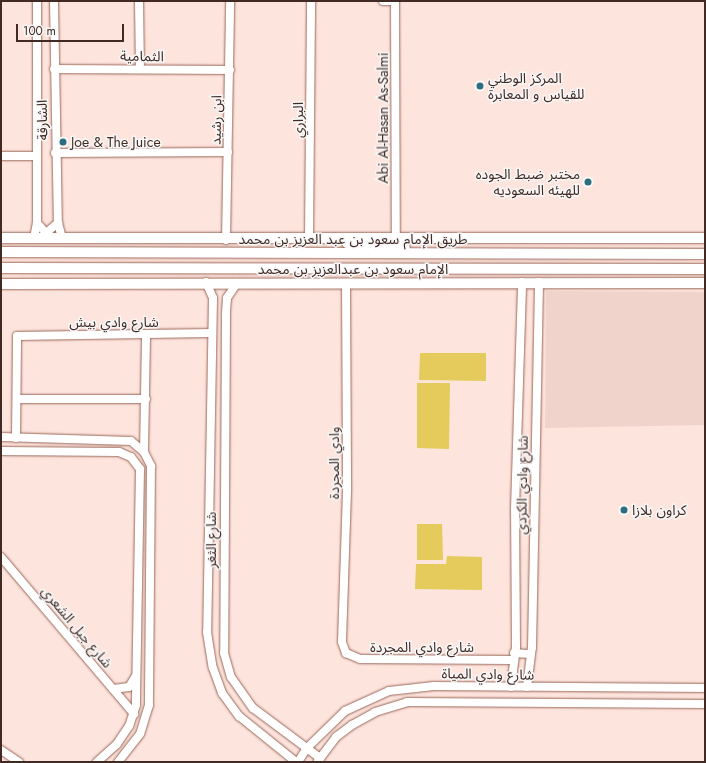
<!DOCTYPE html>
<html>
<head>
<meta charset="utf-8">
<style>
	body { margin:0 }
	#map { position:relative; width:706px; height:763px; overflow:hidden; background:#fde4dd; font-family:Jost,"Noto Sans Arabic",sans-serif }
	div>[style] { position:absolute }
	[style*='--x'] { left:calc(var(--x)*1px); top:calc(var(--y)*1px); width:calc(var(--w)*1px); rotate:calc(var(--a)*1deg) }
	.built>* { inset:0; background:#f0d4cc }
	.green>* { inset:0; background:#e5cb5b }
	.roads { filter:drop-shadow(0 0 1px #9b6758) drop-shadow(0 0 1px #9b6758) }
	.minor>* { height:8px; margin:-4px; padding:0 4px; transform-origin:4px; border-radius:4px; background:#fff }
	.major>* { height:10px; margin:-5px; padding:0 5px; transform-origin:5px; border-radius:5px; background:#fff }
	.dots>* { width:11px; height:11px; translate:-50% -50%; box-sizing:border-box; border:2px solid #f7f7f7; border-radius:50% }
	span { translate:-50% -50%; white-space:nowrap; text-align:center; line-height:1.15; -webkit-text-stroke:3px #f7f7f7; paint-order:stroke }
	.street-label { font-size:14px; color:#412a24 }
	.poi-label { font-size:14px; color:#412a24 }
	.left { translate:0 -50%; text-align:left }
	.right { translate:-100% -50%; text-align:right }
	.frame { position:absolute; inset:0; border:2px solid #412a24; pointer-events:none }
	.scale { position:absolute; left:16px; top:24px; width:108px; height:18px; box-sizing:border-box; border:2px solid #412a24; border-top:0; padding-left:5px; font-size:12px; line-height:14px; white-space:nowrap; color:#412a24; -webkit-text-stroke:3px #f7f7f7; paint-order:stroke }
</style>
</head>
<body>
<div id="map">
	<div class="built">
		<i style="clip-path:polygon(546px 291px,705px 292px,705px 425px,545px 428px)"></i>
	</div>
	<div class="green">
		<i style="clip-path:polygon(420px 353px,486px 353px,486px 381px,419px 380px)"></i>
		<i style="clip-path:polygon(417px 383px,450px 383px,449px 449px,417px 448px)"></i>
		<i style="clip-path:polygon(417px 524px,442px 524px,443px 560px,417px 560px)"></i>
		<i style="clip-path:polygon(447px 556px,482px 557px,482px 590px,415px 589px,416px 564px,446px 564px)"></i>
	</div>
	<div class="roads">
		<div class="minor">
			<i style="--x:54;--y:1;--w:222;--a:89"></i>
			<i style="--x:58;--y:223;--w:16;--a:75"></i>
			<i style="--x:139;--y:1;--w:68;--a:89.2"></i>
			<i style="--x:383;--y:1;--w:12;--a:0"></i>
			<i style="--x:395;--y:1;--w:235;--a:89.8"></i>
			<i style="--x:54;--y:69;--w:176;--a:0.3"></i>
			<i style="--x:55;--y:153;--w:173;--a:-0.3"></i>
			<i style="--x:1;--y:156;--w:36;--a:0"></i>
			<i style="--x:37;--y:223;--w:13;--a:48"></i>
			<i style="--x:46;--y:233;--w:16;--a:-40"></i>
			<i style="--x:34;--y:238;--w:15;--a:-79"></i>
			<i style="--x:37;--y:223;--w:222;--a:-90"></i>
			<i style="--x:309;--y:239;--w:238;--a:-89.5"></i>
			<i style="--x:226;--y:240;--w:239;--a:-89"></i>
			<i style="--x:206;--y:282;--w:17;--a:66"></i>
			<i style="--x:213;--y:298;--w:334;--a:91"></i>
			<i style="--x:207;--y:632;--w:36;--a:81"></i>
			<i style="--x:213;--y:668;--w:27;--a:70"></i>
			<i style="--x:222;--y:693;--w:29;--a:54"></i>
			<i style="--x:239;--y:716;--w:73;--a:38.9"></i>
			<i style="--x:237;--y:283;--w:18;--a:124"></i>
			<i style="--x:227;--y:298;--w:16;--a:94"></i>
			<i style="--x:226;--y:314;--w:339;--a:90.3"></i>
			<i style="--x:224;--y:653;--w:25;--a:74"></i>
			<i style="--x:231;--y:677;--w:38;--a:55"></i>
			<i style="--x:253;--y:708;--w:84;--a:36.7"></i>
			<i style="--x:346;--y:284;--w:207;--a:89.7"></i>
			<i style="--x:347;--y:491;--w:151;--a:91.9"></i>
			<i style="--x:342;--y:642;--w:12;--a:70"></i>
			<i style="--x:346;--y:653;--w:15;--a:23"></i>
			<i style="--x:360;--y:659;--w:152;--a:0.4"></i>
			<i style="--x:17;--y:399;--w:129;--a:0"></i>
			<i style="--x:1;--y:437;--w:130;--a:1.8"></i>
			<i style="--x:131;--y:441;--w:17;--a:40"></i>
			<i style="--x:144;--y:452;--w:16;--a:63"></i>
			<i style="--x:151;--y:466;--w:239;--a:90.5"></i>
			<i style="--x:149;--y:705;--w:30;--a:107"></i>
			<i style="--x:140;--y:734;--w:36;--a:128"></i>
			<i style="--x:16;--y:438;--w:102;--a:-89.4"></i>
			<i style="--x:17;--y:336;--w:195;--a:-0.9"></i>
			<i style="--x:1;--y:451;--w:118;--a:0.5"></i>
			<i style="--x:119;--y:452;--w:13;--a:23"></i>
			<i style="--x:131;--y:457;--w:15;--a:53"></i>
			<i style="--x:140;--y:469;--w:236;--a:91"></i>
			<i style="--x:136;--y:705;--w:22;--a:108"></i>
			<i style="--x:129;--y:726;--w:22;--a:124"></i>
			<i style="--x:117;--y:744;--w:27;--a:138"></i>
			<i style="--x:144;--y:452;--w:117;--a:-89"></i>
			<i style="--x:517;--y:468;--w:18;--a:0"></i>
			<i style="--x:1;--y:557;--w:206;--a:49.7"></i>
			<i style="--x:514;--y:653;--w:16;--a:4"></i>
			<i style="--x:511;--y:687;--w:40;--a:-82.9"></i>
			<i style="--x:516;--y:647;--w:138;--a:-90.4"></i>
			<i style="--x:515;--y:509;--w:227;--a:-88.2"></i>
			<i style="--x:527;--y:687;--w:39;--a:-83"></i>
			<i style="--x:532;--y:648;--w:366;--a:-88.9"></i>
			<i style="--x:113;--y:689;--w:16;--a:-7"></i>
			<i style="--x:129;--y:687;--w:13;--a:-58"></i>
			<i style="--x:1;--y:750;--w:22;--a:34"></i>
			<i style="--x:318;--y:761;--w:30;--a:-53"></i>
			<i style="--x:336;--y:737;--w:20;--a:-37"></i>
			<i style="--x:352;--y:725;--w:26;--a:-29"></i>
			<i style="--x:375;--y:712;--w:34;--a:-17"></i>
			<i style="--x:407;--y:702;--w:298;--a:0.4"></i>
			<i style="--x:298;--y:762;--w:15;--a:-58"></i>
			<i style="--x:306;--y:749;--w:54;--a:-44.3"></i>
			<i style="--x:345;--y:711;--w:48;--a:-24.4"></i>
			<i style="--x:389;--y:691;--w:45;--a:-6.3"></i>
			<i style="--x:434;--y:686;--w:271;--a:0.4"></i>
		</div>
		<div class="major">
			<i style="--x:1;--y:238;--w:704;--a:0"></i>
			<i style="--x:347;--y:243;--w:58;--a:4.9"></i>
			<i style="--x:1;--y:252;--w:704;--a:0.16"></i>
			<i style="--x:1;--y:268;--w:704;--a:0.08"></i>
			<i style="--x:1;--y:284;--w:704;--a:-0.08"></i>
		</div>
	</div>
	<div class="dots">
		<i style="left:480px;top:86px;background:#2a6e7f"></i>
		<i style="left:63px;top:142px;background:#2a6e7f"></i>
		<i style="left:588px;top:182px;background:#2a6e7f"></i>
		<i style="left:624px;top:510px;background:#2a6e7f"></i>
	</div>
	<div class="street-label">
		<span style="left:142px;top:56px;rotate:1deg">الثمامية</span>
		<span style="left:383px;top:118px;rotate:-90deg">Abi Al-Hasan As-Salmi</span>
		<span style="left:42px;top:120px;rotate:-91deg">الشارقة</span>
		<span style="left:216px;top:120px;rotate:-89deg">ابن رشيد</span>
		<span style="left:298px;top:120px;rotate:-90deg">البراري</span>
		<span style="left:353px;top:239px">طريق الإمام سعود بن عبد العزيز بن محمد</span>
		<span style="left:353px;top:269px">الإمام سعود بن عبدالعزيز بن محمد</span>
		<span style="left:114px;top:322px">شارع وادي بيش</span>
		<span style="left:334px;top:463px;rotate:-90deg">وادي المجردة</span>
		<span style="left:522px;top:485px;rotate:-89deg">شارع وادي الكردي</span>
		<span style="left:211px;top:540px;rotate:-90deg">شارع الثغر</span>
		<span style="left:77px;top:627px;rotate:50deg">شارع جبل الشعري</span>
		<span style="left:422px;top:647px">شارع وادي المجردة</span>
		<span style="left:488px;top:674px;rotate:1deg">شارع وادي المياة</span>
	</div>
	<div class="poi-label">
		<span class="left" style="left:488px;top:86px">المركز الوطني<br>للقياس و المعابرة</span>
		<span class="left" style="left:71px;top:142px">Joe &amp; The Juice</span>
		<span class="right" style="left:580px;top:182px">مختبر ضبط الجوده<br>للهيئه السعوديه</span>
		<span class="left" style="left:632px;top:510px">كراون بلازا</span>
	</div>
	<div class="frame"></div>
	<div class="scale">100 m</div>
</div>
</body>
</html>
